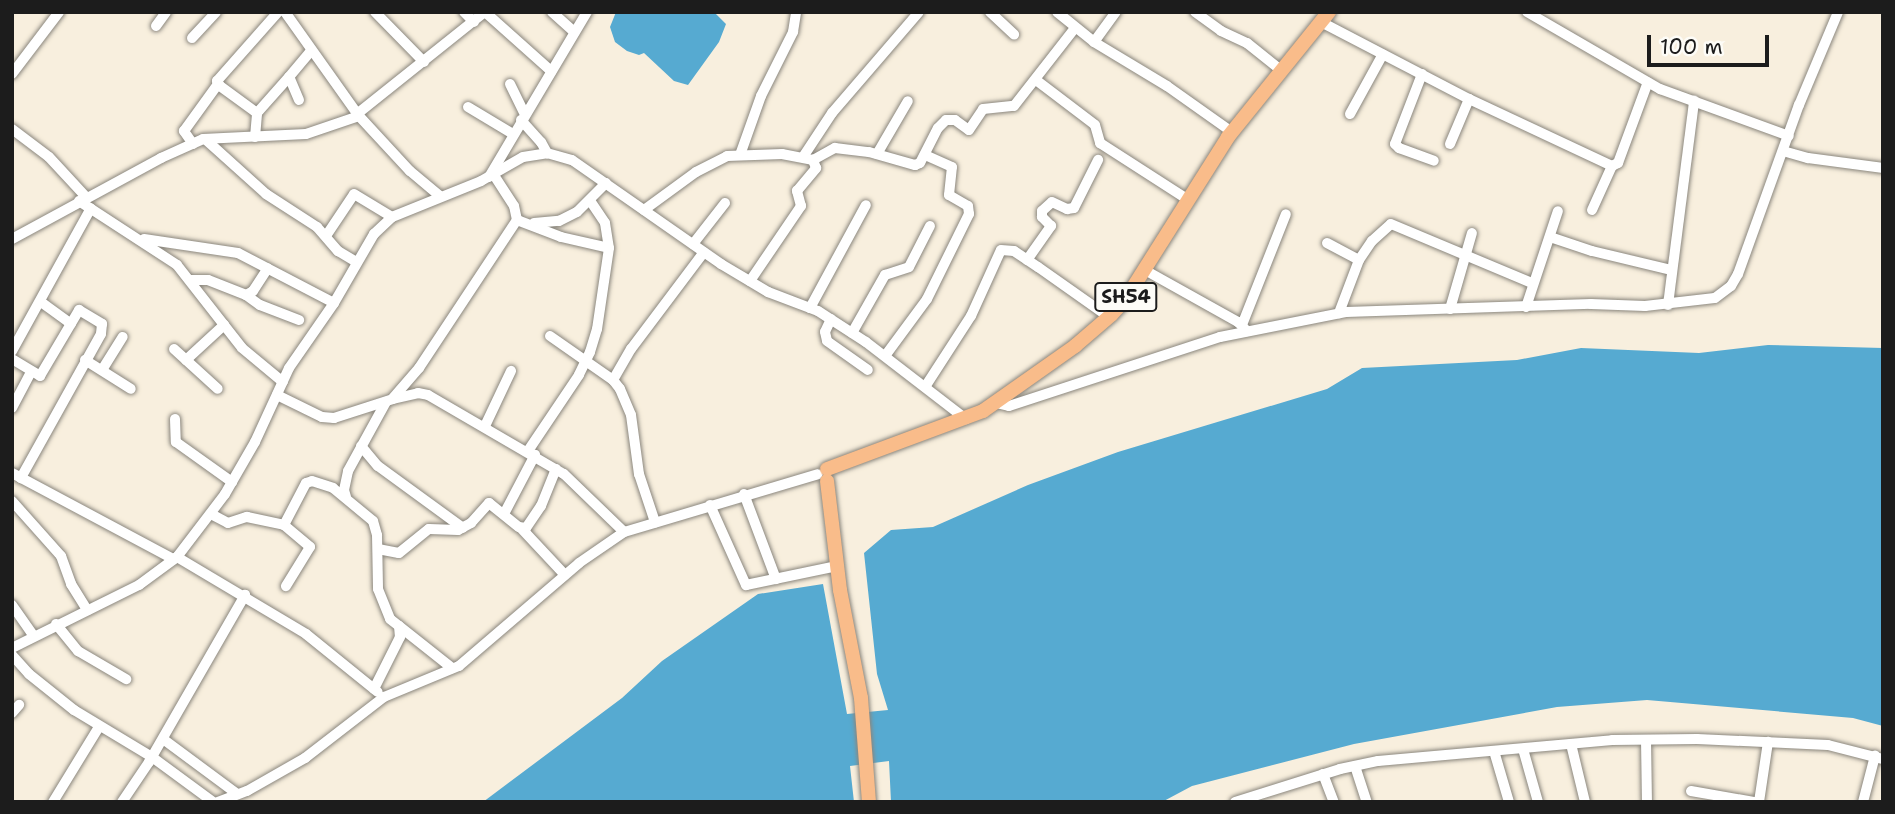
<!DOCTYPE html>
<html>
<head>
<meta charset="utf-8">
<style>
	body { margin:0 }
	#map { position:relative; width:1895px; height:814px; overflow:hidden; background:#f8efde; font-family:"Shantell Sans",sans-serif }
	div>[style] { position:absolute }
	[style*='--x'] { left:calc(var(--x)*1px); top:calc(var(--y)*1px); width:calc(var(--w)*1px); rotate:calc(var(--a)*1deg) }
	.water>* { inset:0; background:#56aad1 }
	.roads { filter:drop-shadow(0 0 2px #8a867d) drop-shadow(0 0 2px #8a867d) }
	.minor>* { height:10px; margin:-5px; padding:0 5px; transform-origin:5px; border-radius:5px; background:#fff }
	.major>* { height:14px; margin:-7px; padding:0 7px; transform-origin:7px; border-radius:7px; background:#f9bc8a }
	span { translate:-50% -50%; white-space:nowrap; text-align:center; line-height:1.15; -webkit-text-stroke:5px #fdfcf7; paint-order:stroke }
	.shield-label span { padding:2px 5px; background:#fdfcf7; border:2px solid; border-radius:5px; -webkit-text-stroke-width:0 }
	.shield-label { font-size:19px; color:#1c1c1c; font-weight:700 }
	.frame { position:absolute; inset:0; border:14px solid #1c1c1c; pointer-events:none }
	.scale { position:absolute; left:1647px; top:35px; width:122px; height:32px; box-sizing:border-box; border:4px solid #1c1c1c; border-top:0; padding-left:9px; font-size:21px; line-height:24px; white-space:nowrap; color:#1c1c1c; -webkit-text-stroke:5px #fdfcf7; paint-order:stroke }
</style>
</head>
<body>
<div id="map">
	<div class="water">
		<i style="clip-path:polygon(616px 12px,714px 12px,726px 24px,719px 42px,688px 85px,674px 81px,644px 53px,639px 55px,627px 51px,615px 42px,610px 27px)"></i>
		<i style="clip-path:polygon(1768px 345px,1883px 348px,1883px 726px,1853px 718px,1647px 700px,1557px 707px,1354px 744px,1192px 786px,1162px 802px,891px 802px,889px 761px,850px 766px,854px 802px,483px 802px,622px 698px,662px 661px,758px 594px,823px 584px,847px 714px,888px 710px,877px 674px,864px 553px,891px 530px,933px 527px,1028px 485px,1118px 452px,1327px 389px,1362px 368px,1517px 360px,1581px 348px,1699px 353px)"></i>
	</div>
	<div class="roads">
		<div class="minor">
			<i style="--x:285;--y:12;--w:128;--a:54.6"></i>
			<i style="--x:359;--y:116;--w:75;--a:47.2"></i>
			<i style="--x:410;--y:171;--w:38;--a:40"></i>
			<i style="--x:375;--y:12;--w:70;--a:45.6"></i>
			<i style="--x:464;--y:12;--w:14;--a:45"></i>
			<i style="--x:485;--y:12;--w:89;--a:41.8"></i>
			<i style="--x:552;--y:12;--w:30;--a:42"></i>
			<i style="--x:990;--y:12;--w:33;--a:43"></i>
			<i style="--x:1057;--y:12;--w:48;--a:39"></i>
			<i style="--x:1094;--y:42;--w:85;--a:31.1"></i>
			<i style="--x:1167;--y:86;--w:80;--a:35.3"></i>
			<i style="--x:1195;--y:12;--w:32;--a:36"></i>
			<i style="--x:1221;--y:31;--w:29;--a:25"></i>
			<i style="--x:1247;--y:43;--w:45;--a:38.7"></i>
			<i style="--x:1527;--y:12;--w:154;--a:30.1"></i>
			<i style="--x:1660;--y:89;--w:137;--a:20"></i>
			<i style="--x:1321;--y:22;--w:167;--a:27.5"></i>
			<i style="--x:1469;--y:99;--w:158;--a:25.1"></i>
			<i style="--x:1612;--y:166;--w:7;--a:-27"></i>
			<i style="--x:1618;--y:163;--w:86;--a:-69.7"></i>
			<i style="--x:156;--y:26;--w:17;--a:-54"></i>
			<i style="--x:192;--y:38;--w:35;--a:-47"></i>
			<i style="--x:1094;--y:42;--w:37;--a:-54"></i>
			<i style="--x:12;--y:74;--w:78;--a:-52.8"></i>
			<i style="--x:1422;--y:74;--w:75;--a:111.1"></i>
			<i style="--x:1395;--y:144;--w:6;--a:45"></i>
			<i style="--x:1399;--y:148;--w:37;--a:20"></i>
			<i style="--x:1036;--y:80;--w:74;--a:37.3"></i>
			<i style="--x:1095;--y:125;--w:19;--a:74"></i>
			<i style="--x:1100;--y:143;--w:103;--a:32.8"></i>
			<i style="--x:510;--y:84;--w:34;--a:64"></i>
			<i style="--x:299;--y:100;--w:25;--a:-113"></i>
			<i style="--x:289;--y:77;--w:34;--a:-50"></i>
			<i style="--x:468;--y:107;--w:52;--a:31"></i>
			<i style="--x:257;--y:113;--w:48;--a:-48.4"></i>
			<i style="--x:357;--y:114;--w:164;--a:-38.6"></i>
			<i style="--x:1350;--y:114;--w:68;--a:-61.2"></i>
			<i style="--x:521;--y:120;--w:30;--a:48"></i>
			<i style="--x:541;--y:142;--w:13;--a:61"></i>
			<i style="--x:12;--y:129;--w:46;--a:37.1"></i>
			<i style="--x:49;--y:157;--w:54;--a:47.2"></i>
			<i style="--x:255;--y:137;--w:24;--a:-85"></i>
			<i style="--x:257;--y:113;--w:46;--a:-143.9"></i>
			<i style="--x:220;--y:86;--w:6;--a:-121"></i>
			<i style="--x:217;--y:81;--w:92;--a:-48.5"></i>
			<i style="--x:205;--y:139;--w:82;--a:42"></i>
			<i style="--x:266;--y:194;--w:61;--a:32.9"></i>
			<i style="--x:317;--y:227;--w:32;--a:49"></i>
			<i style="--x:338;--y:251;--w:21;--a:31"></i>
			<i style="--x:193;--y:144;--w:16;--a:-125"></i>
			<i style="--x:184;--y:131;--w:58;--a:-54.1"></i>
			<i style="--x:1450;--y:144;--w:49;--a:-67.1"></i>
			<i style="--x:1783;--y:151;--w:26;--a:16"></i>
			<i style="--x:1808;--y:158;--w:76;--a:7.6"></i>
			<i style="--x:877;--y:154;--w:61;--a:-59.7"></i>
			<i style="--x:740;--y:155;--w:63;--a:-70.4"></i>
			<i style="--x:761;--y:96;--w:72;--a:-63.4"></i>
			<i style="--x:793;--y:32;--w:20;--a:-81"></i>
			<i style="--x:803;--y:157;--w:53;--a:-56.6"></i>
			<i style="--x:832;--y:113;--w:133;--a:-49.3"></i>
			<i style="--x:813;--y:160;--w:25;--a:-29"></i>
			<i style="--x:835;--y:148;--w:34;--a:7"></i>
			<i style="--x:869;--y:152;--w:48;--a:15.8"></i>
			<i style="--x:915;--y:165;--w:5;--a:-22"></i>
			<i style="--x:920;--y:163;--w:39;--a:-63"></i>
			<i style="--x:938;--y:128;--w:11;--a:-45"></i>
			<i style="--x:946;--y:120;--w:9;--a:0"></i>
			<i style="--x:955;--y:120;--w:17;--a:36"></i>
			<i style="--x:969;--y:130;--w:25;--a:-56"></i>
			<i style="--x:983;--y:109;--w:31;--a:-6"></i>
			<i style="--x:1014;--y:106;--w:99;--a:-52"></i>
			<i style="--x:489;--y:177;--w:192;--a:-59.3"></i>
			<i style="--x:79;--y:201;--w:117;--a:33.1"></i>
			<i style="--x:177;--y:265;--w:105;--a:51.9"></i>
			<i style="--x:242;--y:348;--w:53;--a:39.7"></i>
			<i style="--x:591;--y:202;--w:25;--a:56"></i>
			<i style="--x:605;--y:223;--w:25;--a:81"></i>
			<i style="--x:644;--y:210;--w:64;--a:-36.2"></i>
			<i style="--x:696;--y:172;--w:35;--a:-27"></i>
			<i style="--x:727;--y:156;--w:55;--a:-2.1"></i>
			<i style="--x:782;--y:154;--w:32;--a:11"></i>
			<i style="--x:1592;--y:210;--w:48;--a:-65.6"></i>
			<i style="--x:517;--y:220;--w:47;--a:21.1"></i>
			<i style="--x:561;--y:237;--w:49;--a:12.9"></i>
			<i style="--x:609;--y:248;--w:82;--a:98.4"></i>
			<i style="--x:597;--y:329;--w:24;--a:107"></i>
			<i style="--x:590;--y:352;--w:25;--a:116"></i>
			<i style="--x:579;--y:375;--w:92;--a:123.9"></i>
			<i style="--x:534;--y:223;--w:25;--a:-5"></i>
			<i style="--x:559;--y:221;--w:20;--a:-27"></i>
			<i style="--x:577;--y:212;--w:41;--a:-45"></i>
			<i style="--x:326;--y:236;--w:50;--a:-56.3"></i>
			<i style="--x:354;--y:194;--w:44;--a:31.2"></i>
			<i style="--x:1550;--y:237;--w:44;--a:18.4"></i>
			<i style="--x:1592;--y:251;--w:81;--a:13.5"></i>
			<i style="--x:12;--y:239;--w:170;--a:-28.5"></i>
			<i style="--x:161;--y:158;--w:46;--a:-24.3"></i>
			<i style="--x:203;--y:139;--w:103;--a:-2.8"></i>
			<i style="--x:306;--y:134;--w:56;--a:-18.8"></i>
			<i style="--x:144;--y:239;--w:95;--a:8.5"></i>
			<i style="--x:238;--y:253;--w:108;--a:27.5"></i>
			<i style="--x:1327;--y:243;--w:36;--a:28"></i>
			<i style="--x:1359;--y:260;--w:57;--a:110.7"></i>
			<i style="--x:693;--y:244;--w:52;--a:-52"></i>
			<i style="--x:1027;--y:260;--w:42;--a:-54.8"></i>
			<i style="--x:1051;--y:226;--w:13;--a:-135"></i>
			<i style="--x:1042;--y:217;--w:6;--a:-90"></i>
			<i style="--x:1042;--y:211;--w:13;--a:-42"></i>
			<i style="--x:1052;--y:202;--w:17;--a:25"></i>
			<i style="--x:1067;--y:209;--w:7;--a:-8"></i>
			<i style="--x:1074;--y:208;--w:54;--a:-63.4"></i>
			<i style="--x:1359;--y:260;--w:23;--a:-56"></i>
			<i style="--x:1372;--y:241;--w:25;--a:-42"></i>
			<i style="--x:1391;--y:224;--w:153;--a:22.7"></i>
			<i style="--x:1143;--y:269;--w:109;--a:29.2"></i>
			<i style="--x:1238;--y:322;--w:13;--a:45"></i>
			<i style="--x:190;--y:280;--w:18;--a:0"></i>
			<i style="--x:208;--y:280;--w:41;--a:21.5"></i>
			<i style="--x:246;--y:295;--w:8;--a:-30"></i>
			<i style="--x:253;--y:291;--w:27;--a:-57"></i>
			<i style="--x:750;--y:281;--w:91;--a:-55.8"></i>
			<i style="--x:801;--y:206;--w:16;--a:-105"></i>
			<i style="--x:797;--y:191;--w:30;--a:-50"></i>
			<i style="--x:816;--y:168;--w:9;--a:-111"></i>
			<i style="--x:246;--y:295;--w:17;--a:36"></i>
			<i style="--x:260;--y:305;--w:42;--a:21"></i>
			<i style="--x:41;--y:302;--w:37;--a:36"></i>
			<i style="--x:1668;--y:305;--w:206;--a:-82.7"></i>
			<i style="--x:1526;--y:307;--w:101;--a:-71.6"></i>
			<i style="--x:810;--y:308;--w:117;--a:-61.5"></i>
			<i style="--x:1450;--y:309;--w:79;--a:-73.9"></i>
			<i style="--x:831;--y:319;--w:14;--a:115"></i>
			<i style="--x:825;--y:332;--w:9;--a:77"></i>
			<i style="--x:827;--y:341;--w:50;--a:35.3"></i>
			<i style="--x:1242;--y:325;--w:119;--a:-68.4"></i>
			<i style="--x:852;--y:333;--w:67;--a:-60.4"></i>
			<i style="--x:885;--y:275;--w:25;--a:-18"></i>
			<i style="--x:909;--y:267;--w:46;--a:-62.9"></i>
			<i style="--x:550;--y:336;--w:77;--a:34.9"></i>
			<i style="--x:613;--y:380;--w:11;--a:52"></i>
			<i style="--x:620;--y:389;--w:28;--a:67"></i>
			<i style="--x:631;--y:415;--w:60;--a:82.3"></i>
			<i style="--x:639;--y:474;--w:51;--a:71.6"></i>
			<i style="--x:174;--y:349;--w:59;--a:42.3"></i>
			<i style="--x:12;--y:351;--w:163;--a:-61.1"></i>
			<i style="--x:885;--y:356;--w:71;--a:-53.6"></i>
			<i style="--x:927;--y:299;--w:95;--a:-63.7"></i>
			<i style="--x:969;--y:214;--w:8;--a:-97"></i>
			<i style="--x:968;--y:206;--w:22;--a:-150"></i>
			<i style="--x:949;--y:195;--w:28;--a:-84"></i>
			<i style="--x:952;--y:167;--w:30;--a:-156"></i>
			<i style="--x:12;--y:359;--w:33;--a:31"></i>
			<i style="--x:40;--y:376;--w:77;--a:-59.4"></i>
			<i style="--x:79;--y:310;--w:27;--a:31"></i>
			<i style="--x:102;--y:324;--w:10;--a:96"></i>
			<i style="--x:101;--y:334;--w:165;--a:119.1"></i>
			<i style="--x:85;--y:360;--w:54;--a:32.2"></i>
			<i style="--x:186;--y:360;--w:52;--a:-42.6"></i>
			<i style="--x:102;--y:370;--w:39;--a:-58"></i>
			<i style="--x:613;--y:380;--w:36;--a:-60"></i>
			<i style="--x:631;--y:349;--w:121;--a:-53"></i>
			<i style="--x:925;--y:387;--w:85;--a:-57.1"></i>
			<i style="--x:971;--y:316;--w:72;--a:-65.6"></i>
			<i style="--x:1001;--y:250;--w:13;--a:4"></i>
			<i style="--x:1014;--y:251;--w:29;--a:34"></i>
			<i style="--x:1038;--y:267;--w:87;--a:35.2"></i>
			<i style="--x:277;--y:395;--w:50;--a:26.1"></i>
			<i style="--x:322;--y:417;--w:12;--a:5"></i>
			<i style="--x:334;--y:418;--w:62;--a:-17.9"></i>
			<i style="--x:393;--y:399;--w:26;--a:-13"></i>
			<i style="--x:418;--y:393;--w:10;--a:11"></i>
			<i style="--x:428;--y:395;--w:157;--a:30.2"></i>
			<i style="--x:564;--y:474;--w:83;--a:44"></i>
			<i style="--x:393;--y:398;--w:40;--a:-49"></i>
			<i style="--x:419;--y:368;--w:178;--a:-56.5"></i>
			<i style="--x:517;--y:220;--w:14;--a:-102"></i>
			<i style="--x:514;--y:206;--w:38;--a:-123"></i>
			<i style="--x:996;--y:403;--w:13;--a:13"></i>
			<i style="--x:1009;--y:406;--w:222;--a:-18.1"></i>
			<i style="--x:1220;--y:337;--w:128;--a:-11.2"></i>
			<i style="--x:1346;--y:312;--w:245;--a:-1.9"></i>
			<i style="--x:1591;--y:304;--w:54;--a:2.1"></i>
			<i style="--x:1645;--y:306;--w:70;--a:-6.5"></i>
			<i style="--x:1715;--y:298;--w:20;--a:-37"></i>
			<i style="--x:1731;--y:286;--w:14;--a:-60"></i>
			<i style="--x:1738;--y:274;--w:180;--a:-70.2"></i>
			<i style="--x:1799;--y:105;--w:101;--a:-67.2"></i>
			<i style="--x:12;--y:408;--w:41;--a:-62.2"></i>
			<i style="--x:175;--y:419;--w:23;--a:88"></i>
			<i style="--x:176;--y:442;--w:69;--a:35.5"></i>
			<i style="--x:485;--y:426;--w:61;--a:-64.7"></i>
			<i style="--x:361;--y:446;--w:26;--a:50"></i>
			<i style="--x:378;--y:466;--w:105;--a:36.1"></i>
			<i style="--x:12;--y:473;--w:183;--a:28.1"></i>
			<i style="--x:744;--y:494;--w:91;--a:69.4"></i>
			<i style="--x:346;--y:497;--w:7;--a:-106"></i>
			<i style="--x:344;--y:490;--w:19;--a:-78"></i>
			<i style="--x:348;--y:471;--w:79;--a:-61.2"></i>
			<i style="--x:12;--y:501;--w:74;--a:48.3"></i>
			<i style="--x:61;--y:556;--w:30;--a:70"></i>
			<i style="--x:71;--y:584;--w:31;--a:58"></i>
			<i style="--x:710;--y:505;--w:88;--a:65.8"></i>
			<i style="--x:746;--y:585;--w:93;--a:-11.8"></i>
			<i style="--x:211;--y:514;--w:19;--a:28"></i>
			<i style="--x:228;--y:523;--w:20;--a:-18"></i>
			<i style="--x:247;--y:517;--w:38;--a:12"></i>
			<i style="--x:284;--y:525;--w:47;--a:-62.4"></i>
			<i style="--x:306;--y:483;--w:6;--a:-18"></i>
			<i style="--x:312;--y:481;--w:22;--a:18"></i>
			<i style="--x:333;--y:488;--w:52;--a:39.5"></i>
			<i style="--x:373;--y:521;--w:15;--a:74"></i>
			<i style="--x:377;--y:535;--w:54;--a:88.9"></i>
			<i style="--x:378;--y:589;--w:32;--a:68"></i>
			<i style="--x:390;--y:619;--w:11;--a:38"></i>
			<i style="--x:399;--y:626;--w:11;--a:85"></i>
			<i style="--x:400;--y:637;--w:58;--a:116.6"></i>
			<i style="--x:504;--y:514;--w:67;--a:-62.3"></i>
			<i style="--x:284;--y:525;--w:34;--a:40"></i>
			<i style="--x:310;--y:547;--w:46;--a:121.6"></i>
			<i style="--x:521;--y:528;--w:64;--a:46.9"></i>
			<i style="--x:378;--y:549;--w:21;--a:11"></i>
			<i style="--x:399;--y:553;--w:38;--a:-39"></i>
			<i style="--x:429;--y:529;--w:29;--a:2"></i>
			<i style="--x:458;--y:530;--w:15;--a:-28"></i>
			<i style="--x:471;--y:523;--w:27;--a:-48"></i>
			<i style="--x:489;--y:503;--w:38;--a:39"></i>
			<i style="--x:519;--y:527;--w:7;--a:8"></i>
			<i style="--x:526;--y:528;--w:27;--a:-56"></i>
			<i style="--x:541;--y:506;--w:40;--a:-68"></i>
			<i style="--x:177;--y:557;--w:150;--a:30.8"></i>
			<i style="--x:306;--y:634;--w:92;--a:38.9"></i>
			<i style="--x:12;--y:605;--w:38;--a:55"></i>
			<i style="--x:56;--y:624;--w:35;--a:51"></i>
			<i style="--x:78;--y:651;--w:56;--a:30.3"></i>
			<i style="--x:399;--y:626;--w:68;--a:38.4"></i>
			<i style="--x:12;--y:648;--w:142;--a:-26.4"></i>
			<i style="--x:139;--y:585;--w:47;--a:-36.4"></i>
			<i style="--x:177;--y:557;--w:79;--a:-52.7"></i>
			<i style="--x:225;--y:494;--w:60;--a:-60"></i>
			<i style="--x:255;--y:442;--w:81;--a:-65.3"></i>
			<i style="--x:289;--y:368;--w:79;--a:-55.3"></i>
			<i style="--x:334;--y:303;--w:80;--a:-59.9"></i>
			<i style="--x:374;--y:234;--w:25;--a:-43"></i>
			<i style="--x:392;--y:217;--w:96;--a:-22"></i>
			<i style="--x:481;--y:181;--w:48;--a:-29.7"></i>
			<i style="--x:523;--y:157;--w:24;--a:-9"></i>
			<i style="--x:547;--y:153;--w:26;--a:16"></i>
			<i style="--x:572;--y:160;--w:182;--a:34.9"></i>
			<i style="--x:721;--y:264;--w:55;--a:30.8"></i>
			<i style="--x:768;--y:292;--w:53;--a:20.8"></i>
			<i style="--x:818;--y:311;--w:57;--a:32.9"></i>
			<i style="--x:866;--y:342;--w:126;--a:37.6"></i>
			<i style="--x:12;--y:655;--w:25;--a:48"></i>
			<i style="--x:29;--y:674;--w:58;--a:38.7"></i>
			<i style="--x:74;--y:710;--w:91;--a:31.1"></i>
			<i style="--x:152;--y:757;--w:76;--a:36.4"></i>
			<i style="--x:12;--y:713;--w:11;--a:-49"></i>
			<i style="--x:163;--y:739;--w:92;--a:36.6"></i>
			<i style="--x:1646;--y:740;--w:62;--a:89.1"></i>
			<i style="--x:1571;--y:744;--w:60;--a:76.4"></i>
			<i style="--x:1523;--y:749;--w:55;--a:74.2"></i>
			<i style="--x:1494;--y:751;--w:53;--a:73.6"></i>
			<i style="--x:1355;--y:766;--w:38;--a:72"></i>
			<i style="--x:1323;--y:774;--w:30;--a:69"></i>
			<i style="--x:1691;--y:791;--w:65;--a:9.8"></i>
			<i style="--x:53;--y:802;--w:88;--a:-58.5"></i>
			<i style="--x:122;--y:802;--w:48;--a:-56"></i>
			<i style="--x:149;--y:762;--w:193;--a:-60.1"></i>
			<i style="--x:218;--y:802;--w:31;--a:-21"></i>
			<i style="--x:247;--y:791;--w:67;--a:-29.6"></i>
			<i style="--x:305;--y:758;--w:100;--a:-37.7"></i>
			<i style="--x:384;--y:697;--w:81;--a:-22.5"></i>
			<i style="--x:459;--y:666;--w:158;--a:-40.6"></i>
			<i style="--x:579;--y:563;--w:55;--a:-34.6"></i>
			<i style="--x:624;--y:532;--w:202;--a:-16.6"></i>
			<i style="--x:1235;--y:802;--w:110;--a:-17.4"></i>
			<i style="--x:1340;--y:769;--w:39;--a:-12"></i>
			<i style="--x:1378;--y:761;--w:235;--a:-5.1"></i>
			<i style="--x:1612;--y:740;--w:85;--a:-0.7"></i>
			<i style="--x:1697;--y:739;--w:131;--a:2.6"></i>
			<i style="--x:1828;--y:745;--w:57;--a:14.3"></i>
			<i style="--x:1759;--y:802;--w:61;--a:-81.5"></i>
			<i style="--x:1863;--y:802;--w:48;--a:-75.4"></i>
		</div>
		<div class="major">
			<i style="--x:827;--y:469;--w:166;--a:-20.4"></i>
			<i style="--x:983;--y:411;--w:113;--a:-35.2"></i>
			<i style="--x:1075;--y:346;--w:48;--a:-40.7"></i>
			<i style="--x:1111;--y:315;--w:21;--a:-47"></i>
			<i style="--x:1125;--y:300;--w:193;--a:-57.7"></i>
			<i style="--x:1228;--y:137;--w:161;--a:-51.1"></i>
			<i style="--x:827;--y:481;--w:110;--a:83.2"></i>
			<i style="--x:840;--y:590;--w:110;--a:79"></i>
			<i style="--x:861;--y:698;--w:104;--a:85.6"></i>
		</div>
	</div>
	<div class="shield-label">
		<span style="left:1126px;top:297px">SH54</span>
	</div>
	<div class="frame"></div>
	<div class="scale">100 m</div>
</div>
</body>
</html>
